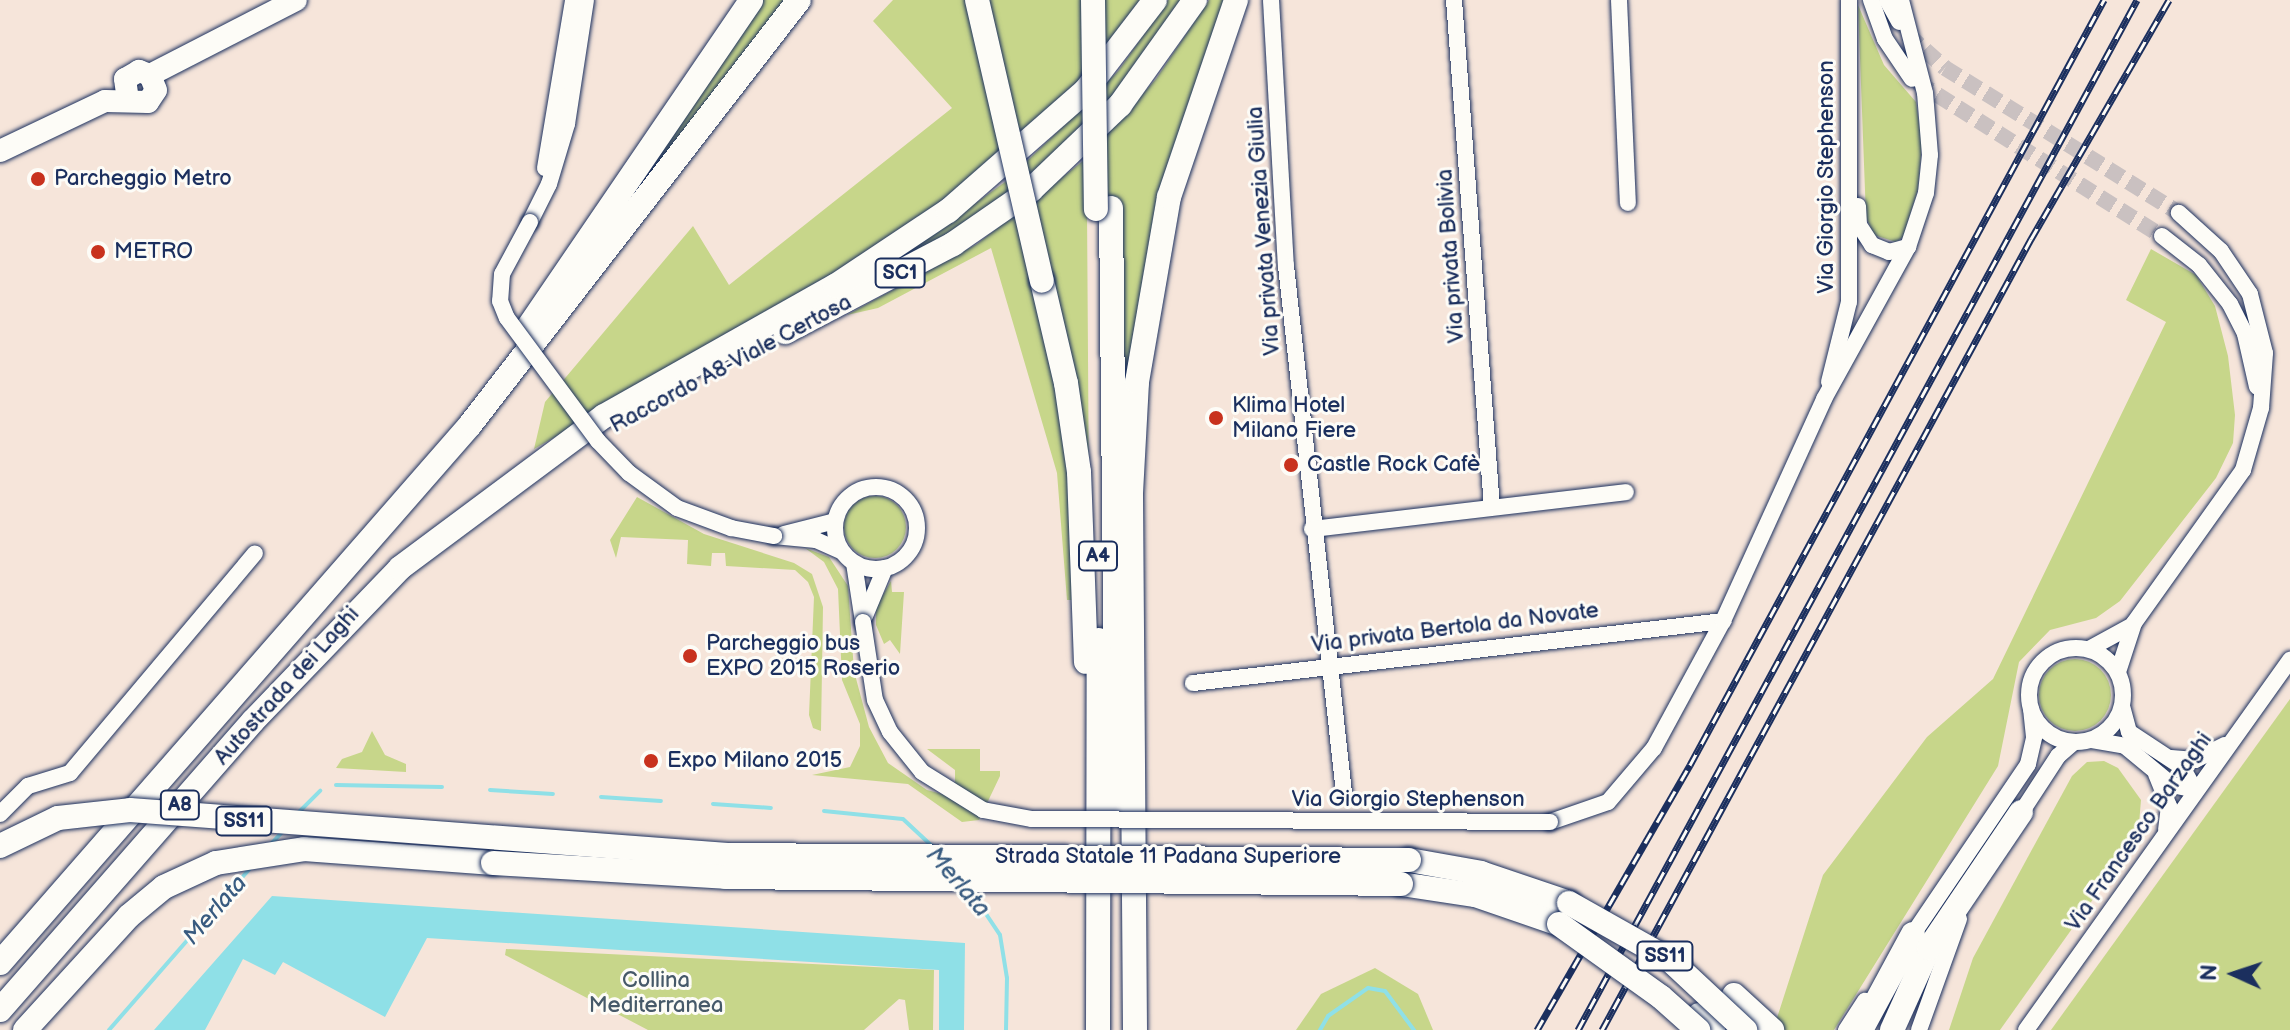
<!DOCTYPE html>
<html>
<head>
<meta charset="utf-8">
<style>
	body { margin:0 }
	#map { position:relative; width:2290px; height:1030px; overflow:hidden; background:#f6e5da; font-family:"Balsamiq Sans",sans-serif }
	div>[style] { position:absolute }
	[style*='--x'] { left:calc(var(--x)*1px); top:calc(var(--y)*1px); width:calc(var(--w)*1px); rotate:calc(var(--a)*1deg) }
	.green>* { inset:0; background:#c7d68a }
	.round { border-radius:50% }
	.water>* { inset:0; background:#8fe0e7 }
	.stream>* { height:4px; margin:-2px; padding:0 2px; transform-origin:2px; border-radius:2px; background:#8fe0e7 }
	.minor-tunnel>* { height:16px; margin-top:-8px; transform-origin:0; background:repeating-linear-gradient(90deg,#cac1c1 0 16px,transparent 0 24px) }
	.roads { filter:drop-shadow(0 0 2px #1b2f5e) drop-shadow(0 0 2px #1b2f5e) }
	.minor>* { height:16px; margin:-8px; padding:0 8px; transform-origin:8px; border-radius:8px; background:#fdfcf7 }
	.minor>.ring { margin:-8px; padding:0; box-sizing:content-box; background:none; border:16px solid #fdfcf7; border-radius:50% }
	.major>* { height:22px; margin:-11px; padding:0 11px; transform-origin:11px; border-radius:11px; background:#fdfcf7 }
	.highway>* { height:24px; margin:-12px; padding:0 12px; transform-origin:12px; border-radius:12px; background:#fdfcf7 }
	.rail>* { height:7px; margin-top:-3.5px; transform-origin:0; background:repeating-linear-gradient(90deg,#fdfcf7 0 12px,#1b2f5e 0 24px); box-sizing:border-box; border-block:2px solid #1b2f5e }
	.bridges { filter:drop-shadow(0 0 2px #1b2f5e) drop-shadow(0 0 2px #1b2f5e) }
	.minor-bridge>* { height:16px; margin:-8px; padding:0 8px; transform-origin:8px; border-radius:8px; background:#fdfcf7 }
	.highway-bridge>* { height:24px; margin:-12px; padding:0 12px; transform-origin:12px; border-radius:12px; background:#fdfcf7 }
	.dots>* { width:22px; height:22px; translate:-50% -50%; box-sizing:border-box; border:4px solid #fdfcf7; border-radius:50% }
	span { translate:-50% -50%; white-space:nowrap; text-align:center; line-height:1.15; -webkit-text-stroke:6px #fdfcf7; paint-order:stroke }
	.shield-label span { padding:2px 6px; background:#fdfcf7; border:2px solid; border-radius:6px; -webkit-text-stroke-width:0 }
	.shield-label { font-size:20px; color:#1b2f5e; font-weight:700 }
	.street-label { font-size:22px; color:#1b2f5e }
	.poi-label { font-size:22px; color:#1b2f5e }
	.left { translate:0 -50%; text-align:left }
	.park-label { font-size:22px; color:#465969 }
	.water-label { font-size:24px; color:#385b80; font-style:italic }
	.north { position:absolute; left:2194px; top:934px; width:80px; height:80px; -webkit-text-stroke:6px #fdfcf7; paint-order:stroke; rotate:273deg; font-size:22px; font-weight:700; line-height:32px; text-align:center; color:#1b2f5e }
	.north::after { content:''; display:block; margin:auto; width:28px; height:36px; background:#1b2f5e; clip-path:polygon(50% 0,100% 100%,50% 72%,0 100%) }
</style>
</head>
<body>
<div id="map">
	<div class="green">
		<i style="clip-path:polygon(759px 0,786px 0,597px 248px)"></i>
		<i style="clip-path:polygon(893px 0,1144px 0,1118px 42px,1017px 145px,856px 265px,534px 449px,545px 402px,693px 226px,729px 285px,952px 108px,873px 21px)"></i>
		<i style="clip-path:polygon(1168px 0,1186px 0,1133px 76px,1071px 142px,976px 220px,900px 263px,898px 259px,1005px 182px,1072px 118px,1119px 70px)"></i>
		<i style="clip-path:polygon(1209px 0,1229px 0,1200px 71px,1125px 502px,1120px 208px,1087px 209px,1089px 502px,1062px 404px,1078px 600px,1067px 600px,1057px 473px,991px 248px,878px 308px,847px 315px,977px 244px,1083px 161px,1156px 79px)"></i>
		<i style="clip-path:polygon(1858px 5px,1884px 65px,1916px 102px,1922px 144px,1918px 189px,1903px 237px,1896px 242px,1874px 235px,1866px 217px)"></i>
		<i style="clip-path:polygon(2151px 249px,2196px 275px,2215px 306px,2228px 356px,2235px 415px,2233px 443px,2216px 478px,2120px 601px,2096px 618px,2050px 630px,2019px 662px,1998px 766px,1834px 1030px,1784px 1030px,1776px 1021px,1823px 875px,1927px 737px,1993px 679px,2166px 322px,2126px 300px)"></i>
		<i class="round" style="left:844px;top:496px;width:62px;height:62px"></i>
		<i style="clip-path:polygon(637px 497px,704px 534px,794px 563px,812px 574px,823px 607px,821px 731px,813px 728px,809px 715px,814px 597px,808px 582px,795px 570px,726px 566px,725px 553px,712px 553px,711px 566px,687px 564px,688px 540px,621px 537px,616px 558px,610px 540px)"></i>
		<i style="clip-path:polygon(805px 548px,829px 557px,848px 586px,854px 671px,869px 727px,888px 763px,927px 790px,942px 794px,955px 782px,955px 770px,927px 749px,980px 749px,980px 771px,1000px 771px,1000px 776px,979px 820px,962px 822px,908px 784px,812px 775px,850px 767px,860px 746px,860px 724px,842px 680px,838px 589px,824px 562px)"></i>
		<i style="clip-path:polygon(891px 581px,892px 592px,904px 592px,900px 654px,890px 640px,884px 644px,876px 625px,876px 607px)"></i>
		<i class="round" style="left:2039px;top:659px;width:72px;height:72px"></i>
		<i style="clip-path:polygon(2290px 699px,2290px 1030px,2051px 1030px)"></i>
		<i style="clip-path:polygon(372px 731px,385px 755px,406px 764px,406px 772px,336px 768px,342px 759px,362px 752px)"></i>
		<i style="clip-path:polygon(2104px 761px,2118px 768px,2141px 800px,2138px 836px,2000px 1030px,1949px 1030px,1973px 958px,2072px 776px,2087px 762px)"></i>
		<i style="clip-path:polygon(506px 949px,934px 970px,933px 1030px,909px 1030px,905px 1000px,899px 999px,864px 1030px,648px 1030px,505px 955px)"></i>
		<i style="clip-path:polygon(1375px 968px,1418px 994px,1433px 1030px,1296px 1030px,1321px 994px)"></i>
	</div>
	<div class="water">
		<i style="clip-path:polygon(272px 896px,965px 943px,964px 1030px,939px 1030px,939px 970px,427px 938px,385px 1017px,283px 962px,275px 975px,243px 959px,205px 1030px,154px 1030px)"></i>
	</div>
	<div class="stream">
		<i style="--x:336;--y:785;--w:106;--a:1.1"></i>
		<i style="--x:490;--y:790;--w:63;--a:3.6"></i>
		<i style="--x:601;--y:797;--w:60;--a:3.8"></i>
		<i style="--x:713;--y:804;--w:58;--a:3.9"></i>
		<i style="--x:824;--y:811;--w:79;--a:5.8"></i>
		<i style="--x:903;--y:819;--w:41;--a:43"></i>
		<i style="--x:297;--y:814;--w:33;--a:-45"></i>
		<i style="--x:271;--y:844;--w:19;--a:-47"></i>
		<i style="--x:970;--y:890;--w:54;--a:56.3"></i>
		<i style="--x:1000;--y:935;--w:44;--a:80.8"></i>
		<i style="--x:1007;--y:978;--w:52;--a:91.1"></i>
		<i style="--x:109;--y:1030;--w:218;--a:-48.9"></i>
		<i style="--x:1320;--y:1030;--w:16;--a:-60"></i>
		<i style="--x:1328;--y:1016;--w:49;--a:-35"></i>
		<i style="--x:1368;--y:988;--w:17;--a:10"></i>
		<i style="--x:1385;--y:991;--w:49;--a:53.4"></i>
	</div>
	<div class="minor-tunnel">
		<i style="--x:1907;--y:34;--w:51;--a:41.8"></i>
		<i style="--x:1945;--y:68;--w:275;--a:31.8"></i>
		<i style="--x:1917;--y:82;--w:289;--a:32.2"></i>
	</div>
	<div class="roads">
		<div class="minor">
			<i style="--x:1271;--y:0;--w:266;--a:86.8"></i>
			<i style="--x:1286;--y:266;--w:530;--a:83.72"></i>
			<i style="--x:1454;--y:0;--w:509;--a:85.72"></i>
			<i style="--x:1619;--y:0;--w:203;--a:87.5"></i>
			<i style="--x:1871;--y:0;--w:41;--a:70.3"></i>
			<i style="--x:1885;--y:39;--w:48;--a:56"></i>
			<i style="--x:1887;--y:0;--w:25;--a:61"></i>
			<i style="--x:545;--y:168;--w:170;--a:-80.5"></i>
			<i style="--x:1858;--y:206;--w:19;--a:87"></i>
			<i style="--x:1859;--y:225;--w:24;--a:57"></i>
			<i style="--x:1872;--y:245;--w:18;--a:22"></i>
			<i style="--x:1889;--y:252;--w:20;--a:-15"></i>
			<i style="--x:530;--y:222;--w:42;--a:-63.4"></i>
			<i style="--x:549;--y:184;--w:63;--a:-73.3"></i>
			<i style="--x:567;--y:124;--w:125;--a:-81.3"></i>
			<i style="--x:2162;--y:236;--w:47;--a:38.1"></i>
			<i style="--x:2199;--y:265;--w:50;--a:51.5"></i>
			<i style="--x:2230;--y:304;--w:34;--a:63"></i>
			<i style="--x:2245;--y:334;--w:54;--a:77.2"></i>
			<i style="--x:1829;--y:382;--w:82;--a:-76"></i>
			<i style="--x:1849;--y:302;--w:302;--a:-90"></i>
			<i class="ring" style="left:835px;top:487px;width:66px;height:66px"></i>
			<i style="--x:1312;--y:529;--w:316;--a:-6.7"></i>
			<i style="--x:784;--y:534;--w:53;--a:-14.3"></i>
			<i style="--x:774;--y:536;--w:42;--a:5.4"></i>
			<i style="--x:816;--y:540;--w:27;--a:24"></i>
			<i style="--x:854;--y:563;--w:60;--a:81.3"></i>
			<i style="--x:865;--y:616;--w:52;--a:-67.4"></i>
			<i class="ring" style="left:2029px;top:648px;width:78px;height:78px"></i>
			<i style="--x:2089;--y:649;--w:50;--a:-28.6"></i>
			<i style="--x:2118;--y:672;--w:52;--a:-71.9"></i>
			<i style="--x:2134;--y:623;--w:188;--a:-54.5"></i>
			<i style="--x:2243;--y:470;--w:65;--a:-73.8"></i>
			<i style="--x:2261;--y:408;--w:55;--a:-85.8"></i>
			<i style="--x:2265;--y:353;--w:61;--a:-104.3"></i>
			<i style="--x:2250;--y:294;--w:52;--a:-124"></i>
			<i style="--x:2221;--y:251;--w:57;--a:-137.9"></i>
			<i style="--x:1193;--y:683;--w:534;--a:-6.67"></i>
			<i style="--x:2122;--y:706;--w:27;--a:75"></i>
			<i style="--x:2129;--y:732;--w:64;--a:33.4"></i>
			<i style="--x:2182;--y:767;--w:26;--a:61"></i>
			<i style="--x:2092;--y:740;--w:34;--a:10"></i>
			<i style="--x:2125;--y:746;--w:61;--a:39.7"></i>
			<i style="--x:2172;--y:785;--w:24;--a:12"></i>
			<i style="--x:2171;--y:758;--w:24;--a:5"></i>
			<i style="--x:2195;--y:760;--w:33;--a:-27"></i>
			<i style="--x:2156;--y:774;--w:35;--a:68"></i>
			<i style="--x:2169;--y:806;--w:24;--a:97"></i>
			<i style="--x:0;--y:814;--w:40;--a:-45"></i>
			<i style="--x:28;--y:786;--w:44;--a:-17.2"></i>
			<i style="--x:70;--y:773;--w:287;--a:-49.9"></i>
			<i style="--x:2017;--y:819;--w:75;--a:-56.9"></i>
			<i style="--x:2058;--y:756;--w:21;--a:-41"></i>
			<i style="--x:1550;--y:822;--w:61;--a:-19"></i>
			<i style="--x:1608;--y:802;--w:71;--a:-49.6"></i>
			<i style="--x:1654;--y:748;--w:145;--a:-61.5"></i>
			<i style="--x:1723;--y:621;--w:244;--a:-65.5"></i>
			<i style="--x:1824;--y:399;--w:174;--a:-61.1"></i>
			<i style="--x:1908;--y:247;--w:57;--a:-71.6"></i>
			<i style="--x:1926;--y:193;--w:38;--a:-84"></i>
			<i style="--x:1930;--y:155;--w:62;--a:-94.6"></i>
			<i style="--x:1925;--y:93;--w:96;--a:-104.5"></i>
			<i style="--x:1909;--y:940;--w:212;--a:-55.9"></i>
			<i style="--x:2028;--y:764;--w:28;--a:-77"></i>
			<i style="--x:2034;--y:737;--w:28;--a:-96"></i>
			<i style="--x:1846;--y:1030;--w:35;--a:-57"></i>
			<i style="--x:1919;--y:1030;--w:118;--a:-70.2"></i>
			<i style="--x:2026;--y:1030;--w:455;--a:-54.5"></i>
		</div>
		<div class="major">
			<i style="--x:150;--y:75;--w:164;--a:-27.2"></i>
			<i style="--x:0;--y:151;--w:116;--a:-25.5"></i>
			<i style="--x:105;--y:101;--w:43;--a:1.3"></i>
			<i style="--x:148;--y:102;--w:14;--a:-56"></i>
			<i style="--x:156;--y:90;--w:16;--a:-112"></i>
			<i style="--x:150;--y:75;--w:12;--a:-160"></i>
			<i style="--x:139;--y:71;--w:16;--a:150"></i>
			<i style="--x:125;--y:79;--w:22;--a:82"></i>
		</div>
		<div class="highway">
			<i style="--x:1111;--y:208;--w:594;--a:89.42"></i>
			<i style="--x:1042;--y:281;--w:105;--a:76.8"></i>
			<i style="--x:1066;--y:383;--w:90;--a:81.7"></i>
			<i style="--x:1079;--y:472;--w:190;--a:87.9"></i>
			<i style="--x:529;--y:326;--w:394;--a:-55.7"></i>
			<i style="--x:785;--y:332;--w:190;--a:-27.6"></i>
			<i style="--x:953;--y:244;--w:95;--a:-34.7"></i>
			<i style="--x:1031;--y:190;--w:123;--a:-43.7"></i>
			<i style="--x:1120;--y:105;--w:129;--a:-54.5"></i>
			<i style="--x:1409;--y:860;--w:73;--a:10.2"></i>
			<i style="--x:1481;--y:873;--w:93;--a:18.8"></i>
			<i style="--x:1401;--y:884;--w:75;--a:8.5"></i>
			<i style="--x:1475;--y:895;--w:89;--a:19"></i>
			<i style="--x:0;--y:963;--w:714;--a:-48.86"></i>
			<i style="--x:470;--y:425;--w:537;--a:-52.26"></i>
			<i style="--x:1734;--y:995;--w:52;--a:42.6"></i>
			<i style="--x:0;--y:1010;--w:384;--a:-48.8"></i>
			<i style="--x:253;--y:721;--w:212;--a:-46.1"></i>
			<i style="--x:400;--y:568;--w:254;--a:-36.7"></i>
			<i style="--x:604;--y:416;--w:265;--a:-29.4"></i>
			<i style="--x:835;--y:286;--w:136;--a:-33.6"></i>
			<i style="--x:948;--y:211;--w:184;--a:-41.2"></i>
			<i style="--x:1086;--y:90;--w:113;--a:-52.5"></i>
			<i style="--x:1699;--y:1015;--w:21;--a:47"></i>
			<i style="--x:25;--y:1030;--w:154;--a:-47.6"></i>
			<i style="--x:129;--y:916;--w:45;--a:-39.6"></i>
			<i style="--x:164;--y:887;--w:57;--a:-24.8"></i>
			<i style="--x:216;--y:863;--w:89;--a:-9"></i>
			<i style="--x:304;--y:849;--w:190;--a:4.2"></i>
			<i style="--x:1098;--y:1030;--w:390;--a:-89.9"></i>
			<i style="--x:1135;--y:1030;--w:537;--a:-90.43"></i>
			<i style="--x:1131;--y:493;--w:111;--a:-86.9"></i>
			<i style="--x:1137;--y:382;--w:188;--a:-80.2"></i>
			<i style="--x:1169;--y:197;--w:208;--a:-71.2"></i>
			<i style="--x:1861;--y:1030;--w:109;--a:-61.6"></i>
			<i style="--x:1892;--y:1030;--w:90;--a:-65.7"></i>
			<i style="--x:1929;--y:948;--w:164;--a:-55.9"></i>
		</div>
	</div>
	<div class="rail">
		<i style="--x:1537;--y:1030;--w:306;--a:-60"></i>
		<i style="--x:1690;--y:765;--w:870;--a:-61.58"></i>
		<i style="--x:1578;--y:1030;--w:1172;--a:-61.51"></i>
		<i style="--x:1602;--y:1030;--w:900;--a:-61.53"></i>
		<i style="--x:2031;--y:239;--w:276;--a:-60"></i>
	</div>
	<div class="bridges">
		<div class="minor-bridge">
			<i style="--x:530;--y:222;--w:59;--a:118.3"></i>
			<i style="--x:502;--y:274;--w:27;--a:94"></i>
			<i style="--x:500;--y:301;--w:18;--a:68"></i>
			<i style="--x:507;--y:318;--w:153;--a:53.5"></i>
			<i style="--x:598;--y:441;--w:45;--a:45.9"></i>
			<i style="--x:629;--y:473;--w:59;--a:36.1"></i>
			<i style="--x:677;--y:508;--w:58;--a:20.3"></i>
			<i style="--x:731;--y:528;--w:44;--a:10.5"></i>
			<i style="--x:863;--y:622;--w:79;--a:81.3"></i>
			<i style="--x:875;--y:700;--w:35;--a:65"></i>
			<i style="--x:890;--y:732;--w:51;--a:51.3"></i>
			<i style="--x:922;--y:772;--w:72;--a:31.9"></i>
			<i style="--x:983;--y:810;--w:50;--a:10.4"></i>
			<i style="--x:1032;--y:819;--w:518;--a:0.33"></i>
		</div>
		<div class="highway-bridge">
			<i style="--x:977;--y:0;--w:288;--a:77"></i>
			<i style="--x:1093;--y:0;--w:209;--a:89.2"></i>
			<i style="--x:0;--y:846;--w:64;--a:-25.8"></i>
			<i style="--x:58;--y:818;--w:72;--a:-6.3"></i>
			<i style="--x:130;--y:810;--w:599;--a:4.31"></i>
			<i style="--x:727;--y:855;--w:682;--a:0.42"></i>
			<i style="--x:493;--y:863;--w:233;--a:3.4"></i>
			<i style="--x:726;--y:877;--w:675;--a:0.59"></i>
			<i style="--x:1569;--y:903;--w:116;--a:29.4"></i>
			<i style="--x:1670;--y:960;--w:103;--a:43"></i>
			<i style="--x:1559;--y:924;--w:125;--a:35.6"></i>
			<i style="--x:1661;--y:997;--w:50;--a:41.7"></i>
		</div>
	</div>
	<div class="dots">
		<i style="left:38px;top:179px;background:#c8321e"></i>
		<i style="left:98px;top:252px;background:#c8321e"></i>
		<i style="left:1216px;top:418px;background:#c8321e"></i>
		<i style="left:1291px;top:465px;background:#c8321e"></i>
		<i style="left:690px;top:656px;background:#c8321e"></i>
		<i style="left:651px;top:761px;background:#c8321e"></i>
	</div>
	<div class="shield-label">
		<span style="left:900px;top:273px">SC1</span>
		<span style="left:1098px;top:556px">A4</span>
		<span style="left:180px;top:805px">A8</span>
		<span style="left:244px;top:821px">SS11</span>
		<span style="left:1665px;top:956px">SS11</span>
	</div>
	<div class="street-label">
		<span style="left:1827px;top:177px;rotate:-90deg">Via Giorgio Stephenson</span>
		<span style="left:1264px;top:231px;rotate:-94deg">Via privata Venezia Giulia</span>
		<span style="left:1451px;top:256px;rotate:-94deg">Via privata Bolivia</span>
		<span style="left:731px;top:364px;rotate:-28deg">Raccordo A8-Viale Certosa</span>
		<span style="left:1455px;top:628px;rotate:-7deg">Via privata Bertola da Novate</span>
		<span style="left:287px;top:686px;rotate:-48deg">Autostrada dei Laghi</span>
		<span style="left:1408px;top:800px">Via Giorgio Stephenson</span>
		<span style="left:2139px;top:832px;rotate:-55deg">Via Francesco Barzaghi</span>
		<span style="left:1168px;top:857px">Strada Statale 11 Padana Superiore</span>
	</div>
	<div class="poi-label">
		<span class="left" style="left:54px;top:179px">Parcheggio Metro</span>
		<span class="left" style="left:114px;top:252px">METRO</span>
		<span class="left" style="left:1232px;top:418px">Klima Hotel<br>Milano Fiere</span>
		<span class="left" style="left:1307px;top:465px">Castle Rock Cafè</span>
		<span class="left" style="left:706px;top:656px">Parcheggio bus<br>EXPO 2015 Roserio</span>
		<span class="left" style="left:667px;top:761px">Expo Milano 2015</span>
	</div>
	<div class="park-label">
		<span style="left:656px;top:993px">Collina<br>Mediterranea</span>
	</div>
	<div class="water-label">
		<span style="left:958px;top:882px;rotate:49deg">Merlata</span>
		<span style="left:215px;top:910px;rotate:-49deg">Merlata</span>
	</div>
	<div class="north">N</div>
</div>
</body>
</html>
